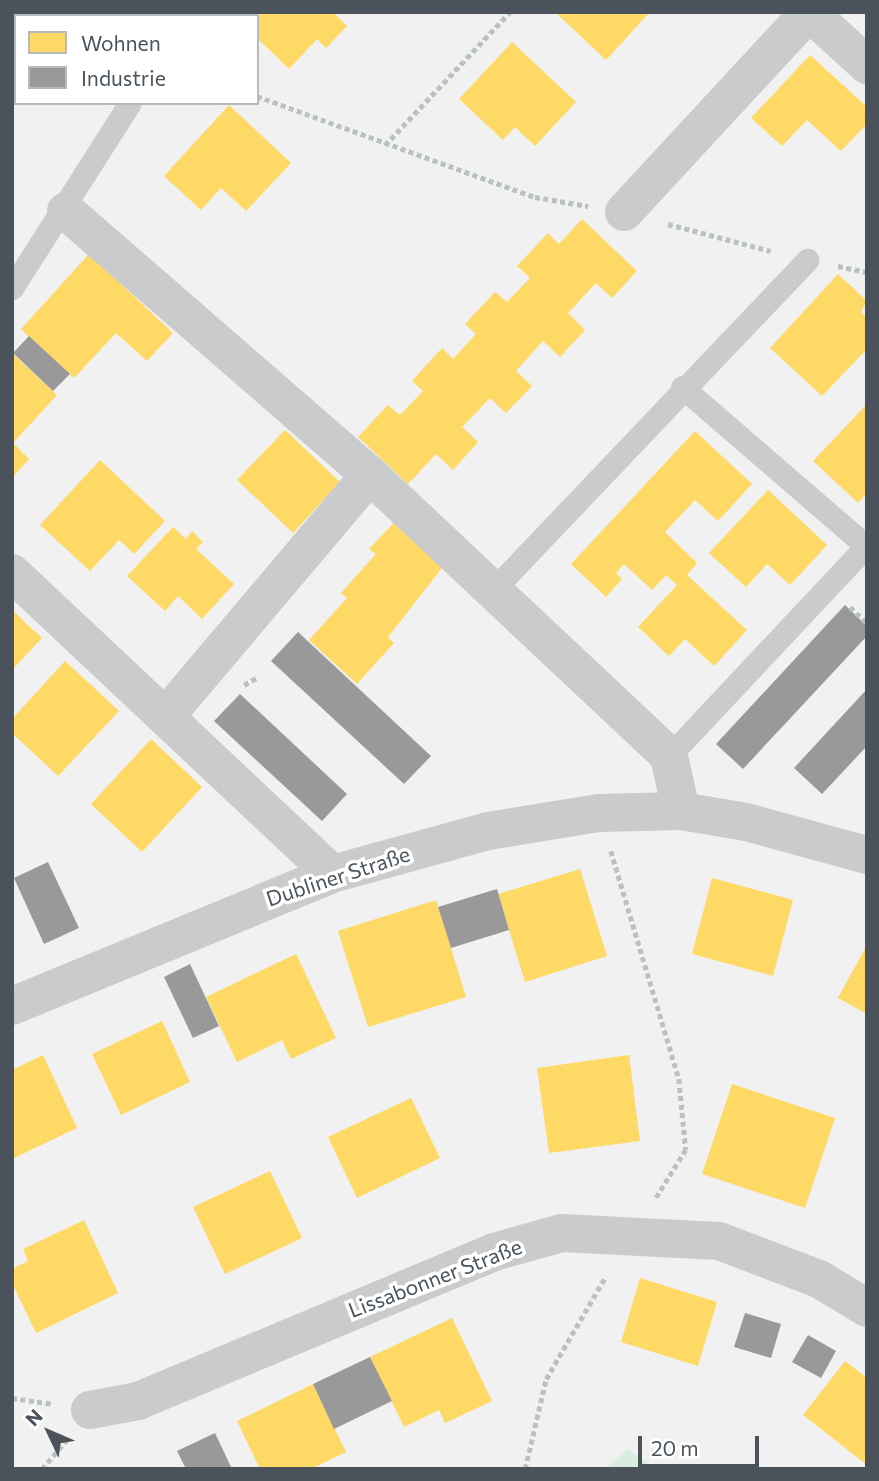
<!DOCTYPE html>
<html>
<head>
<meta charset="utf-8">
<style>
	body { margin:0 }
	#map { position:relative; width:879px; height:1481px; overflow:hidden; background:#f1f1f1; font-family:Commissioner,sans-serif }
	div>[style] { position:absolute }
	[style*='--x'] { left:calc(var(--x)*1px); top:calc(var(--y)*1px); width:calc(var(--w)*1px); rotate:calc(var(--a)*1deg) }
	.green>* { inset:0; background:#d8ede0 }
	.homes>* { inset:0; background:#ffd966 }
	.industry>* { inset:0; background:#999 }
	.path>* { height:4.5px; margin-top:-2.25px; transform-origin:0; background:repeating-linear-gradient(90deg,#b8c2bf 0 5px,transparent 0 8.5px) }
	.lane>* { height:23px; margin:-11.5px; padding:0 11.5px; transform-origin:11.5px; border-radius:11.5px; background:#c9cbcc }
	.street>* { height:38px; margin:-19px; padding:0 19px; transform-origin:19px; border-radius:19px; background:#c9cbcc }
	span { translate:-50% -50%; white-space:nowrap; text-align:center; line-height:1.15; -webkit-text-stroke:7px #fff; paint-order:stroke }
	.street-label { font-size:21px; color:#4a535b }
	.frame { position:absolute; inset:0; border:14px solid #4a535b; pointer-events:none }
	.legend { position:absolute; left:14px; top:14px; width:245px; height:91px; box-sizing:border-box; background:#fff; border:2px solid #b7babd; margin:0; padding:9px 12px; list-style:none; font-size:21px; color:#4a535b }
	.legend li { display:flex; align-items:center; gap:14px; height:35px }
	.legend b { width:35px; border:2px solid #b7babd }
	.north { position:absolute; left:14px; top:1397px; width:70px; height:70px; -webkit-text-stroke:5px #fff; paint-order:stroke; rotate:314deg; font-size:19px; font-weight:700; line-height:28px; text-align:center; color:#4a535b }
	.north::after { content:''; display:block; margin:auto; width:24px; height:32px; background:#4a535b; clip-path:polygon(50% 0,100% 100%,50% 72%,0 100%) }
	.scale { position:absolute; left:638px; top:1436px; width:121px; height:32px; box-sizing:border-box; border:4px solid #4a535b; border-top:0; padding-left:9px; font-size:21px; line-height:24px; white-space:nowrap; color:#4a535b; -webkit-text-stroke:5px #fff; paint-order:stroke }
</style>
</head>
<body>
<div id="map">
	<div class="green">
		<i style="clip-path:polygon(627px 1449px,656px 1469px,605px 1469px)"></i>
	</div>
	<div class="homes">
		<i style="clip-path:polygon(260px 12px,333px 12px,347px 26px,326px 48px,317px 39px,289px 69px,257px 38px)"></i>
		<i style="clip-path:polygon(555px 12px,650px 12px,606px 60px)"></i>
		<i style="clip-path:polygon(512px 42px,576px 102px,535px 146px,515px 127px,503px 140px,459px 99px)"></i>
		<i style="clip-path:polygon(810px 55px,867px 107px,867px 124px,841px 151px,807px 120px,782px 146px,751px 118px)"></i>
		<i style="clip-path:polygon(229px 105px,291px 163px,246px 211px,221px 188px,201px 210px,164px 176px)"></i>
		<i style="clip-path:polygon(582px 219px,637px 271px,612px 298px,596px 283px,568px 313px,585px 330px,560px 357px,543px 341px,516px 371px,532px 386px,506px 413px,490px 398px,462px 427px,478px 442px,453px 470px,436px 454px,408px 484px,358px 437px,388px 405px,400px 415px,423px 391px,412px 381px,442px 348px,453px 359px,476px 334px,465px 324px,495px 292px,507px 302px,530px 278px,517px 266px,548px 233px,559px 244px)"></i>
		<i style="clip-path:polygon(89px 254px,173px 333px,147px 361px,116px 333px,74px 378px,21px 329px)"></i>
		<i style="clip-path:polygon(838px 274px,867px 301px,861px 312px,867px 318px,867px 349px,822px 396px,770px 348px)"></i>
		<i style="clip-path:polygon(12px 353px,57px 395px,13px 443px,29px 459px,12px 478px)"></i>
		<i style="clip-path:polygon(867px 404px,867px 493px,858px 503px,813px 461px)"></i>
		<i style="clip-path:polygon(285px 430px,340px 482px,293px 533px,237px 480px)"></i>
		<i style="clip-path:polygon(695px 431px,752px 484px,718px 521px,695px 500px,665px 532px,697px 563px,687px 575px,747px 630px,714px 666px,685px 639px,669px 656px,638px 627px,677px 585px,666px 575px,652px 590px,624px 564px,616px 573px,622px 579px,606px 597px,571px 564px)"></i>
		<i style="clip-path:polygon(100px 460px,165px 521px,134px 554px,119px 540px,90px 571px,40px 525px)"></i>
		<i style="clip-path:polygon(768px 490px,827px 545px,790px 585px,767px 564px,746px 587px,709px 553px)"></i>
		<i style="clip-path:polygon(406px 510px,453px 554px,388px 637px,394px 643px,357px 684px,309px 640px,347px 598px,341px 593px,376px 554px,369px 549px)"></i>
		<i style="clip-path:polygon(173px 527px,186px 539px,192px 531px,203px 542px,196px 549px,234px 584px,202px 619px,178px 596px,165px 611px,127px 576px)"></i>
		<i style="clip-path:polygon(12px 610px,42px 638px,12px 670px)"></i>
		<i style="clip-path:polygon(65px 661px,119px 711px,58px 776px,12px 733px,12px 719px)"></i>
		<i style="clip-path:polygon(151px 739px,202px 787px,142px 852px,91px 804px)"></i>
		<i style="clip-path:polygon(580px 869px,607px 956px,525px 982px,498px 894px)"></i>
		<i style="clip-path:polygon(712px 878px,793px 900px,773px 976px,692px 954px)"></i>
		<i style="clip-path:polygon(436px 900px,466px 997px,368px 1027px,338px 931px)"></i>
		<i style="clip-path:polygon(867px 945px,867px 1014px,838px 998px)"></i>
		<i style="clip-path:polygon(296px 954px,336px 1038px,291px 1059px,282px 1040px,237px 1062px,206px 997px)"></i>
		<i style="clip-path:polygon(162px 1021px,190px 1082px,121px 1115px,92px 1054px)"></i>
		<i style="clip-path:polygon(43px 1055px,77px 1128px,12px 1159px,12px 1070px)"></i>
		<i style="clip-path:polygon(629px 1055px,640px 1141px,549px 1153px,537px 1068px)"></i>
		<i style="clip-path:polygon(732px 1084px,835px 1118px,805px 1208px,702px 1174px)"></i>
		<i style="clip-path:polygon(411px 1098px,440px 1158px,357px 1198px,328px 1137px)"></i>
		<i style="clip-path:polygon(270px 1171px,302px 1238px,225px 1274px,193px 1207px)"></i>
		<i style="clip-path:polygon(84px 1220px,118px 1293px,36px 1333px,12px 1283px,12px 1269px,28px 1261px,23px 1249px)"></i>
		<i style="clip-path:polygon(640px 1278px,717px 1302px,698px 1366px,621px 1342px)"></i>
		<i style="clip-path:polygon(452px 1318px,492px 1401px,445px 1423px,439px 1410px,404px 1427px,370px 1357px)"></i>
		<i style="clip-path:polygon(845px 1361px,867px 1378px,867px 1465px,803px 1415px)"></i>
		<i style="clip-path:polygon(313px 1384px,346px 1452px,311px 1469px,260px 1469px,237px 1421px)"></i>
	</div>
	<div class="industry">
		<i style="clip-path:polygon(29px 336px,70px 374px,53px 391px,13px 353px)"></i>
		<i style="clip-path:polygon(845px 605px,867px 626px,867px 636px,743px 769px,716px 744px)"></i>
		<i style="clip-path:polygon(298px 632px,431px 756px,404px 784px,271px 661px)"></i>
		<i style="clip-path:polygon(867px 689px,867px 746px,822px 794px,794px 768px)"></i>
		<i style="clip-path:polygon(240px 694px,347px 794px,322px 821px,214px 721px)"></i>
		<i style="clip-path:polygon(48px 862px,79px 928px,44px 944px,14px 878px)"></i>
		<i style="clip-path:polygon(497px 889px,509px 930px,451px 948px,438px 907px)"></i>
		<i style="clip-path:polygon(190px 964px,219px 1026px,193px 1038px,164px 977px)"></i>
		<i style="clip-path:polygon(745px 1313px,781px 1324px,771px 1358px,734px 1347px)"></i>
		<i style="clip-path:polygon(808px 1335px,836px 1351px,821px 1378px,792px 1362px)"></i>
		<i style="clip-path:polygon(370px 1357px,392px 1401px,334px 1429px,313px 1384px)"></i>
		<i style="clip-path:polygon(215px 1433px,232px 1469px,186px 1469px,177px 1451px)"></i>
	</div>
	<div class="path">
		<i style="--x:257;--y:96;--w:296;--a:20"></i>
		<i style="--x:535;--y:197;--w:54;--a:9.6"></i>
		<i style="--x:385;--y:145;--w:183;--a:-46.8"></i>
		<i style="--x:668;--y:224;--w:106;--a:14.7"></i>
		<i style="--x:838;--y:266;--w:30;--a:12"></i>
		<i style="--x:850;--y:607;--w:23;--a:43"></i>
		<i style="--x:244;--y:685;--w:16;--a:-30"></i>
		<i style="--x:611;--y:851;--w:238;--a:73.4"></i>
		<i style="--x:679;--y:1079;--w:71;--a:84.4"></i>
		<i style="--x:686;--y:1150;--w:57;--a:122"></i>
		<i style="--x:12;--y:1398;--w:42;--a:8.1"></i>
		<i style="--x:42;--y:1469;--w:38;--a:-50"></i>
		<i style="--x:525;--y:1469;--w:92;--a:-76.9"></i>
		<i style="--x:546;--y:1379;--w:119;--a:-59.8"></i>
	</div>
	<div class="lane">
		<i style="--x:176;--y:16;--w:4;--a:-76"></i>
		<i style="--x:12;--y:288;--w:219;--a:-57.5"></i>
		<i style="--x:682;--y:387;--w:243;--a:40.8"></i>
		<i style="--x:493;--y:590;--w:456;--a:-46.4"></i>
		<i style="--x:669;--y:756;--w:289;--a:-46.8"></i>
	</div>
	<div class="street">
		<i style="--x:66;--y:211;--w:403;--a:41"></i>
		<i style="--x:370;--y:475;--w:410;--a:43.2"></i>
		<i style="--x:669;--y:756;--w:56;--a:77.7"></i>
		<i style="--x:624;--y:212;--w:272;--a:-47.2"></i>
		<i style="--x:809;--y:12;--w:79;--a:42.4"></i>
		<i style="--x:12;--y:573;--w:439;--a:43.2"></i>
		<i style="--x:166;--y:716;--w:316;--a:-49.8"></i>
		<i style="--x:12;--y:1006;--w:346;--a:-22.4"></i>
		<i style="--x:332;--y:874;--w:162;--a:-15.4"></i>
		<i style="--x:488;--y:831;--w:112;--a:-9.2"></i>
		<i style="--x:599;--y:813;--w:82;--a:-1.4"></i>
		<i style="--x:681;--y:811;--w:66;--a:9.6"></i>
		<i style="--x:746;--y:822;--w:125;--a:15.3"></i>
		<i style="--x:90;--y:1410;--w:49;--a:-10.6"></i>
		<i style="--x:138;--y:1401;--w:386;--a:-22.7"></i>
		<i style="--x:494;--y:1252;--w:71;--a:-15.6"></i>
		<i style="--x:562;--y:1233;--w:157;--a:2.9"></i>
		<i style="--x:719;--y:1241;--w:107;--a:20.8"></i>
		<i style="--x:819;--y:1279;--w:56;--a:31.1"></i>
	</div>
	<div class="street-label">
		<span style="left:338px;top:876px;rotate:-18deg">Dubliner Straße</span>
		<span style="left:435px;top:1278px;rotate:-21deg">Lissabonner Straße</span>
	</div>
	<div class="frame"></div>
	<ul class="legend">
	<li><b style="height:19px;background:#ffd966"></b>Wohnen</li>
	<li><b style="height:19px;background:#999"></b>Industrie</li>
	</ul>
	<div class="north">N</div>
	<div class="scale">20 m</div>
</div>
</body>
</html>
